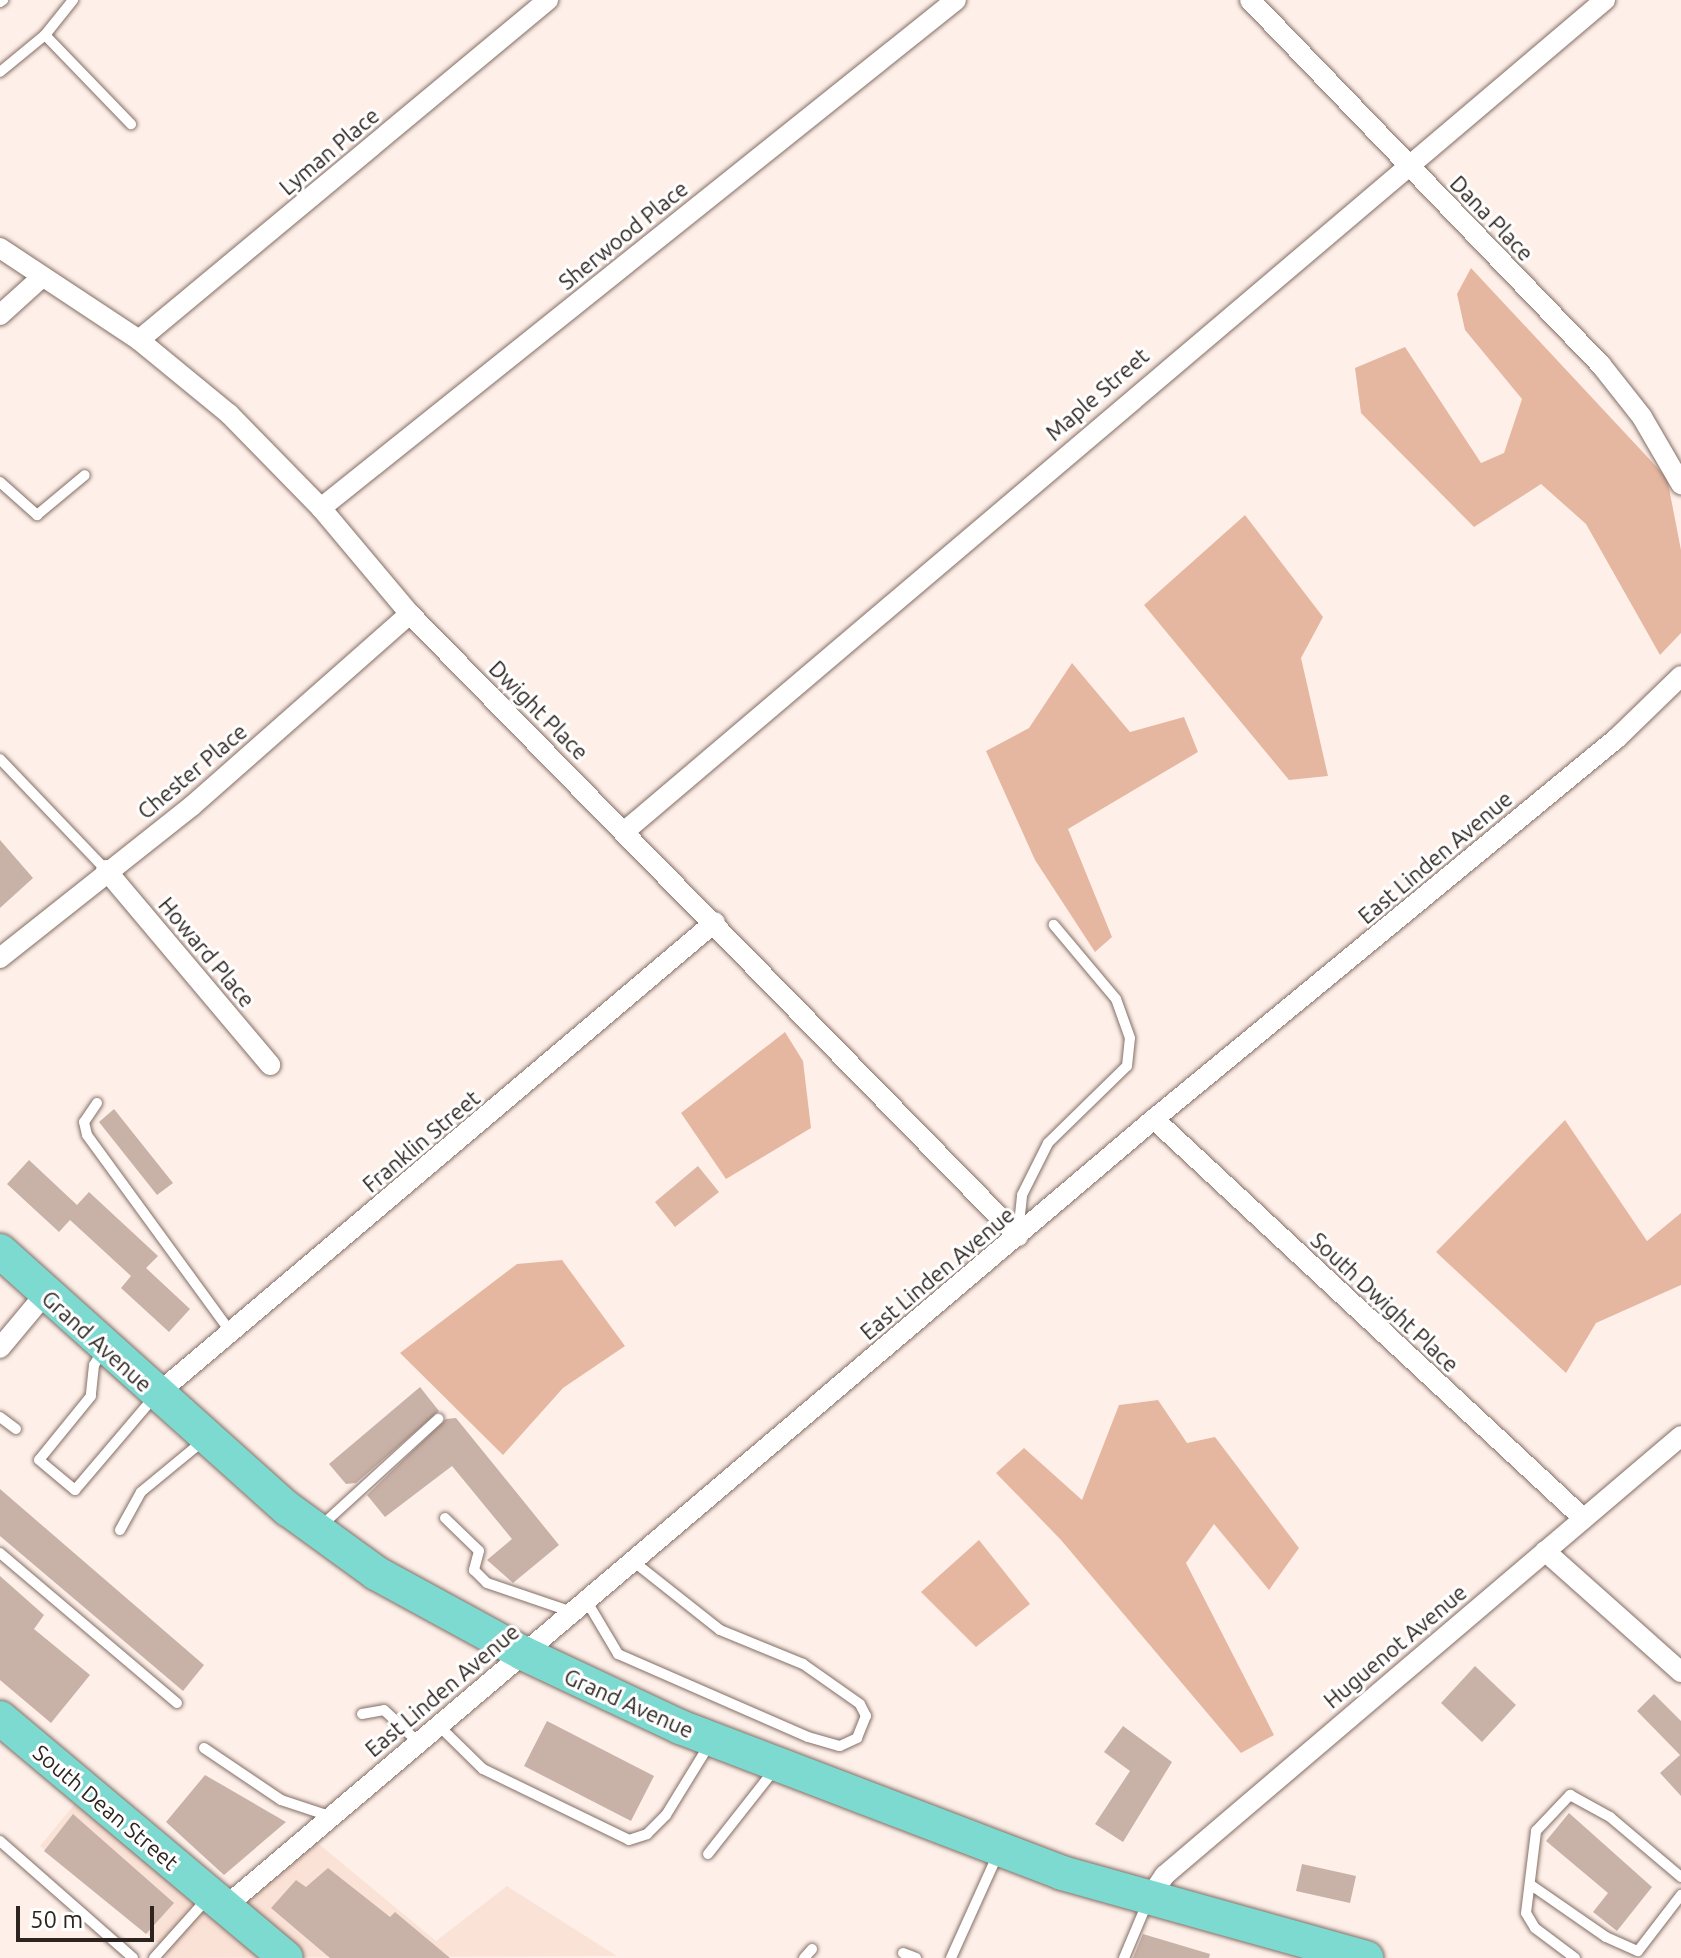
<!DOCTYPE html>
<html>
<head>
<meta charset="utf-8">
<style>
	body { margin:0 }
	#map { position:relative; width:1681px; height:1958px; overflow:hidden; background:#fef0e9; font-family:Ubuntu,sans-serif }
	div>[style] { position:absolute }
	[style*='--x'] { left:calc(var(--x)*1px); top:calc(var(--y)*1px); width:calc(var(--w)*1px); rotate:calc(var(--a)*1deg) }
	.built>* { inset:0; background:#fbe2d6 }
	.green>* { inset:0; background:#deb6a2 }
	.forest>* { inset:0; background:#e6b7a0 }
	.building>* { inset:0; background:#c8b1a7 }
	.roads { filter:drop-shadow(0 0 2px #836e65) drop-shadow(0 0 2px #836e65) }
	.service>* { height:10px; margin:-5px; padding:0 5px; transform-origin:5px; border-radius:5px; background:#fff }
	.minor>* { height:20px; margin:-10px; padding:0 10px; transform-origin:10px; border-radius:10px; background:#fff }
	.primary>* { height:34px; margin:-17px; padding:0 17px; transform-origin:17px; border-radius:17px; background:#7ddad1 }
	span { translate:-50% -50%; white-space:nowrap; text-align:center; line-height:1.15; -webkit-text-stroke:6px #fff; paint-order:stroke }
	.street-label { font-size:22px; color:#2d2420 }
	.scale { position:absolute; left:16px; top:1906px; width:138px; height:36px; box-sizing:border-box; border:4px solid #2d2420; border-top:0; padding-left:10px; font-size:24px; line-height:28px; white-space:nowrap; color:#2d2420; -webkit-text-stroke:6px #fff; paint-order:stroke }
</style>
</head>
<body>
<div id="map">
	<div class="built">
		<i style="clip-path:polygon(88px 1788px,226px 1904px,308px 1835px,436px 1941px,507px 1886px,617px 1956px,164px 1958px,169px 1952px,40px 1846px)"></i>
	</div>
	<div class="green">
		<i style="clip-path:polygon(698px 1166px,719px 1192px,675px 1227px,655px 1202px)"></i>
	</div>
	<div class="forest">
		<i style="clip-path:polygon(1471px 268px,1667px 478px,1681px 550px,1681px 633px,1660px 655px,1586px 524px,1541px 484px,1474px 527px,1361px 413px,1355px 368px,1405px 347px,1481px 463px,1504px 453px,1522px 399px,1465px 330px,1457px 294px)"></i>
		<i style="clip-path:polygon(1245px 515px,1323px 617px,1301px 658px,1328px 776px,1289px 780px,1144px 605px)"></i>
		<i style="clip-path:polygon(1072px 663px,1130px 732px,1184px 717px,1198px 752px,1068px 829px,1112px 937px,1095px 952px,1035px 860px,986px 751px,1029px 728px)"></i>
		<i style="clip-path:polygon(785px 1032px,803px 1061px,811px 1128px,726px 1179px,681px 1113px)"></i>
		<i style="clip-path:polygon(1565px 1120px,1647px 1241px,1681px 1213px,1681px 1285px,1596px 1323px,1566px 1373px,1436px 1252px)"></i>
		<i style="clip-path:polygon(562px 1260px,625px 1346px,563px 1388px,503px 1455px,400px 1353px,517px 1264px)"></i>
		<i style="clip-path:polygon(1158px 1400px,1187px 1443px,1215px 1437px,1299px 1548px,1269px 1590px,1214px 1524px,1186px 1563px,1274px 1735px,1241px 1753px,1061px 1540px,996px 1473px,1024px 1448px,1082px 1500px,1119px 1405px)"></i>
		<i style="clip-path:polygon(979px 1540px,1030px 1604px,976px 1647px,921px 1592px)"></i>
	</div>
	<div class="building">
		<i style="clip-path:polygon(0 840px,33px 878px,0 908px)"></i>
		<i style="clip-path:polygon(114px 1109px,173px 1183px,157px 1195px,99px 1122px)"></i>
		<i style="clip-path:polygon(29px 1160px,77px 1205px,89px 1192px,158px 1256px,146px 1268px,190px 1309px,169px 1332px,121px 1288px,131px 1276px,70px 1220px,59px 1232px,7px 1184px)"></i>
		<i style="clip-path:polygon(420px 1387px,439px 1411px,356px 1483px,346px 1484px,329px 1464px)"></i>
		<i style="clip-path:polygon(456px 1418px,559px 1545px,513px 1583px,487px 1560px,512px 1539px,452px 1466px,385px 1517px,367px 1495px,446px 1419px)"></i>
		<i style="clip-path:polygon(0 1489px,204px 1665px,183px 1691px,0 1536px)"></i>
		<i style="clip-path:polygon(0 1576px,44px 1615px,34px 1629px,90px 1675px,51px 1723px,0 1680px)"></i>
		<i style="clip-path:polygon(1475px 1666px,1516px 1705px,1482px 1742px,1441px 1703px)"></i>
		<i style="clip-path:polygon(1654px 1694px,1681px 1721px,1681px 1796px,1660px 1773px,1680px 1755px,1637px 1711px)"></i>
		<i style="clip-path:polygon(547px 1721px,654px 1776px,631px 1821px,524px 1766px)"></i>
		<i style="clip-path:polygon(1123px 1726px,1172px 1762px,1123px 1842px,1095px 1824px,1130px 1771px,1104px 1752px)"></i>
		<i style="clip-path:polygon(205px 1775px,286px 1822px,224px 1875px,166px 1822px)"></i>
		<i style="clip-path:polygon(1569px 1813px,1652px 1887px,1617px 1931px,1593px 1912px,1608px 1893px,1546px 1841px)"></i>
		<i style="clip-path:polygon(73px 1814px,174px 1903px,146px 1934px,44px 1851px)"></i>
		<i style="clip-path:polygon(1302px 1864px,1356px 1876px,1350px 1903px,1296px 1891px)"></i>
		<i style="clip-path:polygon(328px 1868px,390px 1917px,395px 1912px,450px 1958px,330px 1958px,271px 1908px,296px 1880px,306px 1887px)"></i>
		<i style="clip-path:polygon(1143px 1934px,1210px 1954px,1209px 1958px,1133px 1958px)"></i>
	</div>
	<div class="roads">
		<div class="service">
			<i style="--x:0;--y:2;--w:4;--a:-34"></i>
			<i style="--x:45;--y:35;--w:124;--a:46"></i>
			<i style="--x:0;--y:72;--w:58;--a:-39.4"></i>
			<i style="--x:45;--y:35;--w:45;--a:-51.3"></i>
			<i style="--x:0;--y:482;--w:50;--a:41.7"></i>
			<i style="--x:37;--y:515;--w:62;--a:-39.8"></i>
			<i style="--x:0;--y:759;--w:153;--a:46.3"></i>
			<i style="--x:97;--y:1103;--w:23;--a:124"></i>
			<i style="--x:84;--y:1122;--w:13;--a:77"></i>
			<i style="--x:87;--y:1135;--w:243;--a:53.9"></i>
			<i style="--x:1018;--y:1234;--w:39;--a:-84"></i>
			<i style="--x:1022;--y:1195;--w:58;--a:-63.4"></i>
			<i style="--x:1048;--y:1143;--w:110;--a:-44.3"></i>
			<i style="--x:1127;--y:1066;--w:28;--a:-84"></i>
			<i style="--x:1130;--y:1038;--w:41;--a:-109.7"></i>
			<i style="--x:1116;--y:999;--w:97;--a:-130"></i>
			<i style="--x:104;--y:1348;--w:20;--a:120"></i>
			<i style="--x:94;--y:1365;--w:31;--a:96"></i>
			<i style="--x:91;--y:1396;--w:82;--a:129.1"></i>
			<i style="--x:39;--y:1460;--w:47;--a:39.8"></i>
			<i style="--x:75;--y:1490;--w:123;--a:-49.6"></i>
			<i style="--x:0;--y:1417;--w:20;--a:37"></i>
			<i style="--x:445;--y:1518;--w:47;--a:44.1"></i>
			<i style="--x:479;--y:1551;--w:20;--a:105"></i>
			<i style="--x:474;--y:1570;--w:18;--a:45"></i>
			<i style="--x:487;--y:1583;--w:90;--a:18.8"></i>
			<i style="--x:321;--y:1526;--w:159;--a:-42.4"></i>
			<i style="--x:120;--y:1530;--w:43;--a:-61.1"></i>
			<i style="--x:141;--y:1492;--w:82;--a:-39.5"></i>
			<i style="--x:0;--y:1553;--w:232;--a:40.3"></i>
			<i style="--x:586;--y:1600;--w:63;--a:59.3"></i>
			<i style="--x:618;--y:1654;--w:207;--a:23.6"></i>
			<i style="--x:808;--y:1737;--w:33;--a:16"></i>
			<i style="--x:840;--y:1746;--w:19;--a:-25"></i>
			<i style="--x:857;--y:1738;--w:24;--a:-68"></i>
			<i style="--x:866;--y:1716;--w:13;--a:-117"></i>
			<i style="--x:860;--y:1704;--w:70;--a:-144.9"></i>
			<i style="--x:803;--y:1664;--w:90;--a:-157.7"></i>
			<i style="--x:720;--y:1630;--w:111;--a:-141.6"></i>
			<i style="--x:362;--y:1714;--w:22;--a:-10"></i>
			<i style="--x:384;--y:1710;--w:47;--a:43.3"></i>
			<i style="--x:438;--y:1725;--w:63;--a:44.4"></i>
			<i style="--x:483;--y:1769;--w:162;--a:25.9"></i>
			<i style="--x:629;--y:1840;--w:19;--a:-18"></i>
			<i style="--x:647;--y:1834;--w:27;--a:-45"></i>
			<i style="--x:666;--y:1815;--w:82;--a:-58.4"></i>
			<i style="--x:204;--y:1748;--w:93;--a:34"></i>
			<i style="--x:281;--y:1800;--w:51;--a:18.4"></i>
			<i style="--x:0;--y:1841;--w:177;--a:41.3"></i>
			<i style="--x:708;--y:1854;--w:107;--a:-51.8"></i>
			<i style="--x:1531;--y:1885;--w:91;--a:34.7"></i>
			<i style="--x:1606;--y:1937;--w:35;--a:24"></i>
			<i style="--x:1638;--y:1951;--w:71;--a:-52.5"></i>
			<i style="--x:903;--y:1953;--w:14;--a:21"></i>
			<i style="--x:154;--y:1958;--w:78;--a:-48.1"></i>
			<i style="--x:804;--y:1958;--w:12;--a:-48"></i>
			<i style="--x:951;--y:1958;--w:114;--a:-65.7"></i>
			<i style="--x:1124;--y:1958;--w:62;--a:-67.2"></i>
			<i style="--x:1575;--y:1958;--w:50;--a:-143.1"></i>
			<i style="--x:1535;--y:1928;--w:17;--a:-121"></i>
			<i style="--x:1526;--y:1913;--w:83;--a:-83"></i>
			<i style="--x:1536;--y:1831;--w:50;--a:-46.6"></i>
			<i style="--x:1570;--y:1795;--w:46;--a:28.8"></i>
			<i style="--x:1610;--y:1817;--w:93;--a:40.2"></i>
		</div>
		<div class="minor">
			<i style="--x:1250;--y:0;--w:506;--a:46.12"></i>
			<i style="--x:1601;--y:365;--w:66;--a:51.7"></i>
			<i style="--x:1642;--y:417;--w:78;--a:59.8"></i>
			<i style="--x:0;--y:248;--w:167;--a:33.5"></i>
			<i style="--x:139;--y:340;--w:117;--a:39.4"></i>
			<i style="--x:229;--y:414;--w:132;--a:45.6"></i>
			<i style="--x:321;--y:508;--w:138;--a:50"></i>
			<i style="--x:410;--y:614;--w:870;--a:45.65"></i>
			<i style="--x:0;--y:315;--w:55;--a:-42.1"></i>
			<i style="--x:139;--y:340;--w:532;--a:-39.74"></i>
			<i style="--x:321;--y:508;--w:813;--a:-38.66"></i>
			<i style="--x:625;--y:831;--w:1285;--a:-40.3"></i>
			<i style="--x:106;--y:870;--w:255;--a:49.9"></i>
			<i style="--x:0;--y:958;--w:245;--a:-38.4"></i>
			<i style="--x:192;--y:806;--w:290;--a:-41.4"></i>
			<i style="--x:1154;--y:1119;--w:587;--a:42.93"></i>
			<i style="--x:0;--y:1348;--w:70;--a:-50.2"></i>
			<i style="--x:156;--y:1395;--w:732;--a:-40.24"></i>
			<i style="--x:1545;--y:1551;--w:182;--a:41.7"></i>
			<i style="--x:1148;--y:1900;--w:30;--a:-56"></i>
			<i style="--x:1165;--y:1875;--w:677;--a:-40.39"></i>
			<i style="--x:225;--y:1907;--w:1218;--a:-40.31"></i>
			<i style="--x:1154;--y:1119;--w:600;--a:-39.45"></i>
			<i style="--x:1617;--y:738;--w:89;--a:-44.1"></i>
		</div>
		<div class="primary">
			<i style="--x:0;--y:1251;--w:387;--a:41.9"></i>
			<i style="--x:288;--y:1509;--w:109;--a:36"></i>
			<i style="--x:376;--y:1573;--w:167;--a:28.6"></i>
			<i style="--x:523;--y:1653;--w:174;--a:25.2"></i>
			<i style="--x:680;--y:1727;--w:409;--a:20.9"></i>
			<i style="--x:1062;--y:1873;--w:316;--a:15.6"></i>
			<i style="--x:0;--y:1718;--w:373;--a:40"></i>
		</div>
	</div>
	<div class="street-label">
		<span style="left:329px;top:151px;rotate:-40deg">Lyman Place</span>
		<span style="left:1492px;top:218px;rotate:46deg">Dana Place</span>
		<span style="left:623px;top:235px;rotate:-39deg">Sherwood Place</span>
		<span style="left:1097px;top:394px;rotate:-41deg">Maple Street</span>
		<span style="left:539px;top:710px;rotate:45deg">Dwight Place</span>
		<span style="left:192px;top:771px;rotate:-40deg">Chester Place</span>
		<span style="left:1435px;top:857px;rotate:-40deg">East Linden Avenue</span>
		<span style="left:207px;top:952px;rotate:50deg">Howard Place</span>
		<span style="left:421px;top:1141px;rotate:-40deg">Franklin Street</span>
		<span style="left:937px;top:1273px;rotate:-40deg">East Linden Avenue</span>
		<span style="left:1385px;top:1302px;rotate:43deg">South Dwight Place</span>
		<span style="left:97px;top:1341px;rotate:42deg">Grand Avenue</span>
		<span style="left:1395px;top:1646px;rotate:-40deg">Huguenot Avenue</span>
		<span style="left:442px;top:1690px;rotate:-40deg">East Linden Avenue</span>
		<span style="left:629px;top:1703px;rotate:24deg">Grand Avenue</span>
		<span style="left:106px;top:1807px;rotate:40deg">South Dean Street</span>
	</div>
	<div class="scale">50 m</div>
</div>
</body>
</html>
